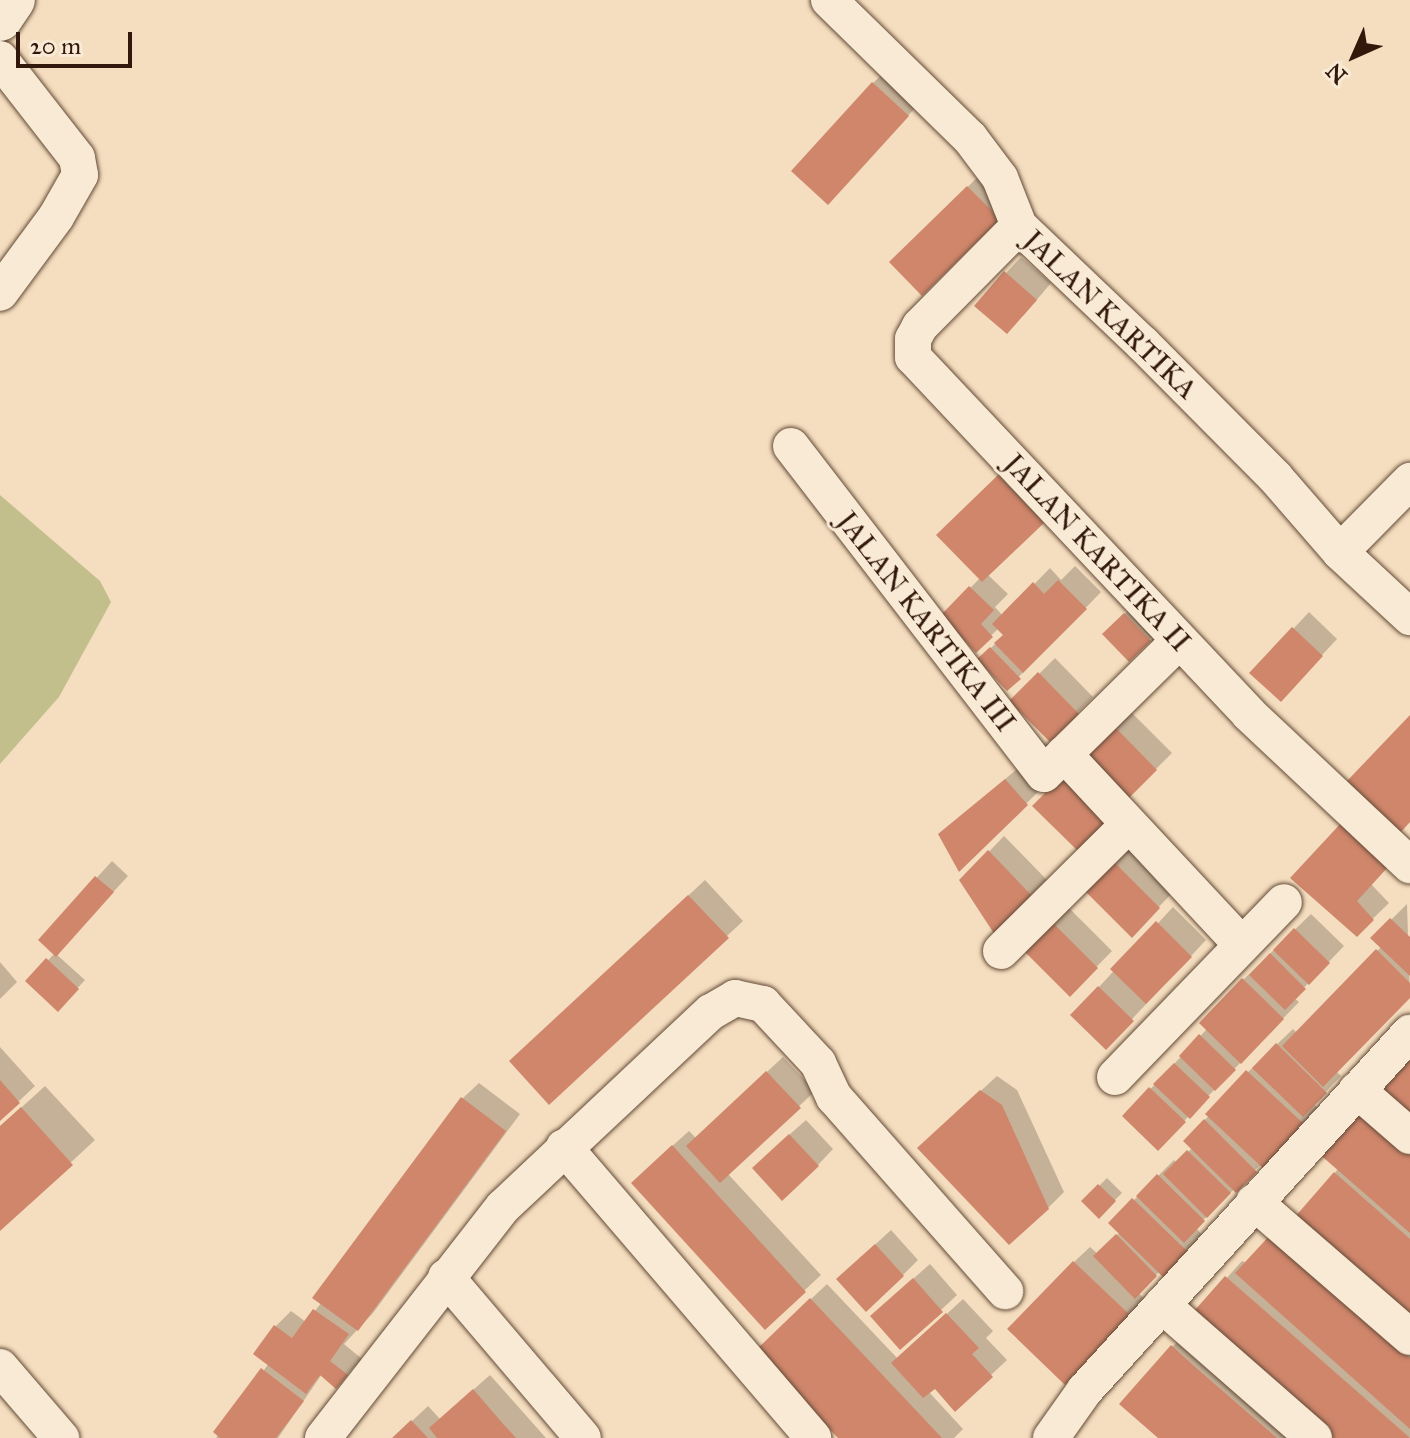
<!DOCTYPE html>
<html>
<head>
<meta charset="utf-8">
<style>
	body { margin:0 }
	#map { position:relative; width:1410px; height:1438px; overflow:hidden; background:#f5debf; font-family:"IM FELL Great Primer",serif }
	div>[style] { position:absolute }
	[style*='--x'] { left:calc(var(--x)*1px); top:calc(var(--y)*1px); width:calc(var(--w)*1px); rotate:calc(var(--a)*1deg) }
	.green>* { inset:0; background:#c3bf8d }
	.shadow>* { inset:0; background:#0003 }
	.building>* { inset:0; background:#cf866b }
	.roads { filter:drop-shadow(0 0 2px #634a37) drop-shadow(0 0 2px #634a37) }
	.street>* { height:36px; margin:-18px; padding:0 18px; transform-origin:18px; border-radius:18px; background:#f8ead5 }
	.secondary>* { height:44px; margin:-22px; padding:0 22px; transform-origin:22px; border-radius:22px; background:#f8ead5 }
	span { translate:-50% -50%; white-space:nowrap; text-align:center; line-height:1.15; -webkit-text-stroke:6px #f8ead5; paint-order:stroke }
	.street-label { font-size:28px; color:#32180a }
	.north { position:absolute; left:1314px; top:16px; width:80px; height:80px; -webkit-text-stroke:6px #f8ead5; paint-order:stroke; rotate:225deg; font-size:22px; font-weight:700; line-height:32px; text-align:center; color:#32180a }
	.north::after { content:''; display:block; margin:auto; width:28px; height:36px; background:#32180a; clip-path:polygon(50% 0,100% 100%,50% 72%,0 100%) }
	.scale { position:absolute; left:16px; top:32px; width:116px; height:36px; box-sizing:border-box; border:4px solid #32180a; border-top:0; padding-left:10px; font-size:24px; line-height:28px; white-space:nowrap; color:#32180a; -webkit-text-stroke:6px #f8ead5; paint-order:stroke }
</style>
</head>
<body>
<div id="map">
	<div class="green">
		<i style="clip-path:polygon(0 495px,100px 581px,111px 602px,59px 697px,0 764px)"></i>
	</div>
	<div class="shadow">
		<i style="clip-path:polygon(889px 68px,923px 99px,844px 187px,873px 83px)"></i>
		<i style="clip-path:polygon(984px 171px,1014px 202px,922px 293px,891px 262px)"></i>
		<i style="clip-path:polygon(1021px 257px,1051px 283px,1023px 316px,1006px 273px)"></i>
		<i style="clip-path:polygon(1015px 461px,1058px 506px,987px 574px,1008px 594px,995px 607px,1003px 616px,1050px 568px,1061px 580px,1075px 566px,1101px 592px,1008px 688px,980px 659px,1005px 634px,999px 628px,976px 650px,944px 615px,980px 578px,939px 535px)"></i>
		<i style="clip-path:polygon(1140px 599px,1165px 624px,1129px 659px,1105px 634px)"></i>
		<i style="clip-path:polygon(1309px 612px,1337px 639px,1296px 683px,1252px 673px)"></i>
		<i style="clip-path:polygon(1055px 658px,1093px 697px,1050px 740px,1012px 701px)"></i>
		<i style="clip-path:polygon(1127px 708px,1172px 753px,1129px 796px,1084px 751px)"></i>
		<i style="clip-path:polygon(1022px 765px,1042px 788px,960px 869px,940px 834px)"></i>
		<i style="clip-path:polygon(1343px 824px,1371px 884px,1389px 903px,1357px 934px)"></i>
		<i style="clip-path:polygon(1004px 836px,1047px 880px,996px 932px,962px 880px)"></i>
		<i style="clip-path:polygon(1130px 847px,1174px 891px,1132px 935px,1087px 890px)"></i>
		<i style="clip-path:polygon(112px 861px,128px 876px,56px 954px,85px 980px,58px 1009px,28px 981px,55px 953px,40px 940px)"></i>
		<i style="clip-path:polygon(705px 880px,743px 921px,549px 1102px,527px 1046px)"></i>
		<i style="clip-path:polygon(1407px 904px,1410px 995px,1336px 1071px,1341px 1076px,1314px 1104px,1320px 1110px,1218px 1204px,1196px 1228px,1203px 1236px,1164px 1275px,1160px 1271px,1138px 1293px,1145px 1299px,1065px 1382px,1074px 1262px,1090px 1247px,1098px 1254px,1120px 1232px,1111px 1223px,1174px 1160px,1177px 1163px,1192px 1148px,1186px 1141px,1248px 1072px,1293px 1029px,1297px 1033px,1382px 946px,1373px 938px)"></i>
		<i style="clip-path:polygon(1068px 907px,1112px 951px,1070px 994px,1025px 949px)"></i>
		<i style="clip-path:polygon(1173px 907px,1206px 940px,1106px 1047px,1073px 1015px)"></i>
		<i style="clip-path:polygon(1311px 914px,1344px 946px,1294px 998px,1299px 1002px,1158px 1148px,1125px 1116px,1207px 1029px,1243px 980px)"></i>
		<i style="clip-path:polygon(0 962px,17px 982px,0 999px)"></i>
		<i style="clip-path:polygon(0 1047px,35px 1086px,0 1119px)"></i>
		<i style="clip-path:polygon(783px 1057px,815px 1091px,728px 1174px,821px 1275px,765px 1327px,649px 1167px,689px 1131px,696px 1138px)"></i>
		<i style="clip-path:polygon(1410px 1060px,1410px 1317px,1335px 1173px)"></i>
		<i style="clip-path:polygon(997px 1076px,1017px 1090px,1064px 1192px,1048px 1208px,935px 1133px)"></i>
		<i style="clip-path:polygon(479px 1083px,520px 1114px,373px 1313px,344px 1344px,362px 1359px,336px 1386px,322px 1374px,278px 1438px,216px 1438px,269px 1363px,275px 1327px,291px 1311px,306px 1322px,322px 1302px,315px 1297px,463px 1098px)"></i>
		<i style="clip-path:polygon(45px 1086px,95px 1140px,0 1228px,0 1127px)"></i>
		<i style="clip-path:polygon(806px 1120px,833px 1149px,818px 1165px,770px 1152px)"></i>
		<i style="clip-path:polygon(1107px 1178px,1122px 1193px,1099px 1216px,1084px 1201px)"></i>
		<i style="clip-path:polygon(891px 1230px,918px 1260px,903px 1275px,854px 1264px)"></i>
		<i style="clip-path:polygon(1242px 1261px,1410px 1328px,1410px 1438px,1190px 1319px)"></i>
		<i style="clip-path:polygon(930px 1264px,957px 1295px,941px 1310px,888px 1301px)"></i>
		<i style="clip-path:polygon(827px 1284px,898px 1359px,963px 1299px,993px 1331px,986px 1338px,1007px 1360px,991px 1375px,935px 1386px,928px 1391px,963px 1429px,954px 1438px,840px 1438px,773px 1335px)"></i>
		<i style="clip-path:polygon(1188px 1331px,1310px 1438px,1161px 1438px,1172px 1347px)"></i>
		<i style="clip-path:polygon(490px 1375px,546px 1438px,394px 1438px,428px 1406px,440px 1419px)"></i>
	</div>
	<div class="building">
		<i style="clip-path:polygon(872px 82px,909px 116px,828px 205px,791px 171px)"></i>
		<i style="clip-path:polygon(967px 186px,1000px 219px,922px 296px,889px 262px)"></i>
		<i style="clip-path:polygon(1004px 271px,1037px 300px,1007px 334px,974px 306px)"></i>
		<i style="clip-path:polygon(998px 475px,1044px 523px,982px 582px,936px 535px)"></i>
		<i style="clip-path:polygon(1058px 580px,1087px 609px,1023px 673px,994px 643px,1003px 635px,992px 624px,1033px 582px,1044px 594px)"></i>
		<i style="clip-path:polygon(969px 586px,994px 610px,981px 624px,993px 637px,976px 653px,941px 615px)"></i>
		<i style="clip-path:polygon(1124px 613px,1151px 641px,1129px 662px,1102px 634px)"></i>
		<i style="clip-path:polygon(1292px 627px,1323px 656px,1281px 702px,1249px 673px)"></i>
		<i style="clip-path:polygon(990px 647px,1021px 679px,1007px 691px,977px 659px)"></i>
		<i style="clip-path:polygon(1038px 672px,1079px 714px,1050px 742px,1009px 701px)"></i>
		<i style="clip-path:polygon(1410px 715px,1410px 822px,1400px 833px,1347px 781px)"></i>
		<i style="clip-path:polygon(1110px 722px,1157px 770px,1129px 798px,1082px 751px)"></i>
		<i style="clip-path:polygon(1061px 777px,1109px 824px,1080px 853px,1032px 806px)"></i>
		<i style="clip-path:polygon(1005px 779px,1028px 805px,959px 872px,938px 834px)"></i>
		<i style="clip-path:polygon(1342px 822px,1388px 867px,1357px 901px,1374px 920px,1357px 937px,1290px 878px)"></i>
		<i style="clip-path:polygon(988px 850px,1033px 897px,995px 935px,959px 880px)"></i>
		<i style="clip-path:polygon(1113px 861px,1160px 908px,1132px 938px,1084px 890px)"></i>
		<i style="clip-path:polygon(95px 876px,114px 892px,56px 957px,38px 940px)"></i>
		<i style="clip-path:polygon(688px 895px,729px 938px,549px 1105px,509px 1061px)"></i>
		<i style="clip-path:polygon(1390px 918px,1410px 937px,1410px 976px,1370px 938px)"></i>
		<i style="clip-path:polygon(1051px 921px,1098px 968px,1070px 997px,1022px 949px)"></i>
		<i style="clip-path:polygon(1156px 921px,1192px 957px,1146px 1004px,1110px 969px)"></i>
		<i style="clip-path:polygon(1294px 928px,1330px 963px,1309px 985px,1273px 950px)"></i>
		<i style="clip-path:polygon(1376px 949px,1410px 983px,1410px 998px,1323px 1087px,1282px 1046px)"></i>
		<i style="clip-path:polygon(1270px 953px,1306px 989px,1285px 1010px,1249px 975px)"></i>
		<i style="clip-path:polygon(46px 958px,79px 989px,58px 1012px,25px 981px)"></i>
		<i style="clip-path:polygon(1242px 978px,1284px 1019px,1241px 1064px,1199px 1023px)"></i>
		<i style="clip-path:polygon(1098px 986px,1134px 1021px,1106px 1050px,1070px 1015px)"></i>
		<i style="clip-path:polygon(1199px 1034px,1236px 1070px,1215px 1091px,1179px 1056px)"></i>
		<i style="clip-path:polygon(1276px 1043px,1327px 1093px,1303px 1117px,1252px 1068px)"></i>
		<i style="clip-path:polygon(1410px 1057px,1410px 1133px,1373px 1100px)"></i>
		<i style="clip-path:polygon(1174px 1063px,1210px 1097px,1190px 1119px,1153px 1084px)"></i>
		<i style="clip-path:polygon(1246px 1070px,1306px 1126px,1265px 1170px,1205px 1114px)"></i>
		<i style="clip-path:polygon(766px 1071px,801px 1108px,720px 1183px,686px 1146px)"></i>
		<i style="clip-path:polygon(0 1080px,20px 1103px,0 1121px)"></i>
		<i style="clip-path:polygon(1149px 1087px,1186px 1122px,1158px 1151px,1122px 1116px)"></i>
		<i style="clip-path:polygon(980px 1090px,1002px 1105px,1049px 1209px,1009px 1245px,917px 1148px)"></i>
		<i style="clip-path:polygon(461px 1097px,506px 1131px,358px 1331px,312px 1298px)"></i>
		<i style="clip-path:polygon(21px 1107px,73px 1165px,0 1231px,0 1126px)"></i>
		<i style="clip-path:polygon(1357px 1107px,1410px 1153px,1410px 1233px,1317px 1152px)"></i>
		<i style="clip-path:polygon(1204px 1119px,1257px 1172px,1236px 1193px,1183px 1141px)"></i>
		<i style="clip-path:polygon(789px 1134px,819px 1166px,782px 1201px,752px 1168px)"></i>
		<i style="clip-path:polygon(672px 1145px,806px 1292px,765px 1330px,631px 1183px)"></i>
		<i style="clip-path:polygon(1187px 1150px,1231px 1193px,1207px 1218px,1163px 1174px)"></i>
		<i style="clip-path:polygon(1334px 1172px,1410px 1239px,1410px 1319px,1294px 1218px)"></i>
		<i style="clip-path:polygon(1157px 1174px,1205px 1221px,1184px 1243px,1136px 1196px)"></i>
		<i style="clip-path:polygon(1098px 1184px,1116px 1201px,1099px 1219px,1081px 1201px)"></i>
		<i style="clip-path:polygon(1132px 1198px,1189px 1253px,1164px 1278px,1108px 1223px)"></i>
		<i style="clip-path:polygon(1116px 1234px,1157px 1276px,1135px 1299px,1093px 1256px)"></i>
		<i style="clip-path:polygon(1271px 1234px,1410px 1358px,1410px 1429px,1235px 1273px)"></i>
		<i style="clip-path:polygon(875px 1244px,904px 1276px,866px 1312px,836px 1279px)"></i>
		<i style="clip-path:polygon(1073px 1261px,1131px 1316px,1065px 1385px,1007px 1329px)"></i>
		<i style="clip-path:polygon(1225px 1276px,1368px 1401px,1410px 1438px,1323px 1438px,1187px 1319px)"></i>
		<i style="clip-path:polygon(913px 1278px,943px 1312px,900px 1350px,870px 1316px)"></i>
		<i style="clip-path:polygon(810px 1298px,942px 1438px,838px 1438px,755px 1351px)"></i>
		<i style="clip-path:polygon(313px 1309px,349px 1334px,330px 1361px,348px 1375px,336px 1389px,320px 1375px,306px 1394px,253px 1354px,274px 1325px,292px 1338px)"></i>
		<i style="clip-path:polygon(946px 1313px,979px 1348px,972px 1354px,993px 1377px,955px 1412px,935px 1389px,923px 1398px,891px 1363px)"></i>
		<i style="clip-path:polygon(1171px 1345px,1194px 1366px,1277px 1438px,1158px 1438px,1119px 1404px)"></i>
		<i style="clip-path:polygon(261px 1368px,304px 1401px,276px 1438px,220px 1438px,213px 1432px)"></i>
		<i style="clip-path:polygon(473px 1389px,504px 1425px,516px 1438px,437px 1438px,429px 1428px)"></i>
		<i style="clip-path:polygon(411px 1420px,428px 1438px,392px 1438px)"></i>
	</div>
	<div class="roads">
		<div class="street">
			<i style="--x:829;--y:0;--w:197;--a:44.4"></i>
			<i style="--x:970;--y:138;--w:50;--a:53.1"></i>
			<i style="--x:1000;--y:178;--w:52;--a:68.4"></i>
			<i style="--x:1019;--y:226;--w:171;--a:43.6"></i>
			<i style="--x:1143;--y:344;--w:187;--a:45.2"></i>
			<i style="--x:1275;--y:477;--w:99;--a:49.1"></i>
			<i style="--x:1340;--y:552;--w:96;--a:42.9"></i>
			<i style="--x:0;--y:59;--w:125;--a:52.1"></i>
			<i style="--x:77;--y:158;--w:17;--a:80"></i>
			<i style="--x:80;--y:175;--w:48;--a:119.7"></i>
			<i style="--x:56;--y:217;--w:94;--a:126.4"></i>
			<i style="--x:1019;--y:226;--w:141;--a:134.7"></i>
			<i style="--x:920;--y:326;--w:15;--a:118"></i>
			<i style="--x:913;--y:339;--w:18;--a:90"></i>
			<i style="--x:913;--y:357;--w:490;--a:46.7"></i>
			<i style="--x:1249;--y:714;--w:221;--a:43.2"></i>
			<i style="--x:791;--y:446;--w:414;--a:52.4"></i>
			<i style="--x:1044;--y:774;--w:190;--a:-44.6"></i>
			<i style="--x:1340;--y:552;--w:100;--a:-45.4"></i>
			<i style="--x:1064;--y:754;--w:261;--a:47"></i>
			<i style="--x:1001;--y:951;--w:180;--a:-44.8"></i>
			<i style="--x:1115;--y:1077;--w:243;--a:-46"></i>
			<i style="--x:1357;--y:1090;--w:70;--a:41"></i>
			<i style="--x:564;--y:1147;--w:383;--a:49.4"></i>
			<i style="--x:1254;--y:1202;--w:206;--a:40.9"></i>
			<i style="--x:446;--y:1277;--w:211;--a:49.6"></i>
			<i style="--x:1162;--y:1305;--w:202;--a:41.2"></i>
			<i style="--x:0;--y:1367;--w:94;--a:49.3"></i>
			<i style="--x:323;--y:1438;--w:293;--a:-52.1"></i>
			<i style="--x:503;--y:1207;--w:285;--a:-43.2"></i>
			<i style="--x:711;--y:1012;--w:28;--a:-30"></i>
			<i style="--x:735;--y:998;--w:29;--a:12"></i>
			<i style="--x:763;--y:1004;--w:81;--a:47"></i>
			<i style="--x:818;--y:1063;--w:38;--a:65"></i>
			<i style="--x:834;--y:1097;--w:259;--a:48.6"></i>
			<i style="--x:1051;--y:1438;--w:59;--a:-54.7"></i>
			<i style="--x:1085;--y:1390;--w:483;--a:-47.7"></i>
		</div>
		<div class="secondary">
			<i style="--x:0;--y:19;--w:23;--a:-56"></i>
		</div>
	</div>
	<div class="street-label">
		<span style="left:1110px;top:315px;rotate:44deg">JALAN KARTIKA</span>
		<span style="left:1097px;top:553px;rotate:47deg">JALAN KARTIKA II</span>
		<span style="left:926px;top:622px;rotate:52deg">JALAN KARTIKA III</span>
	</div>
	<div class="north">N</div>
	<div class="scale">20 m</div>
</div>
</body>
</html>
